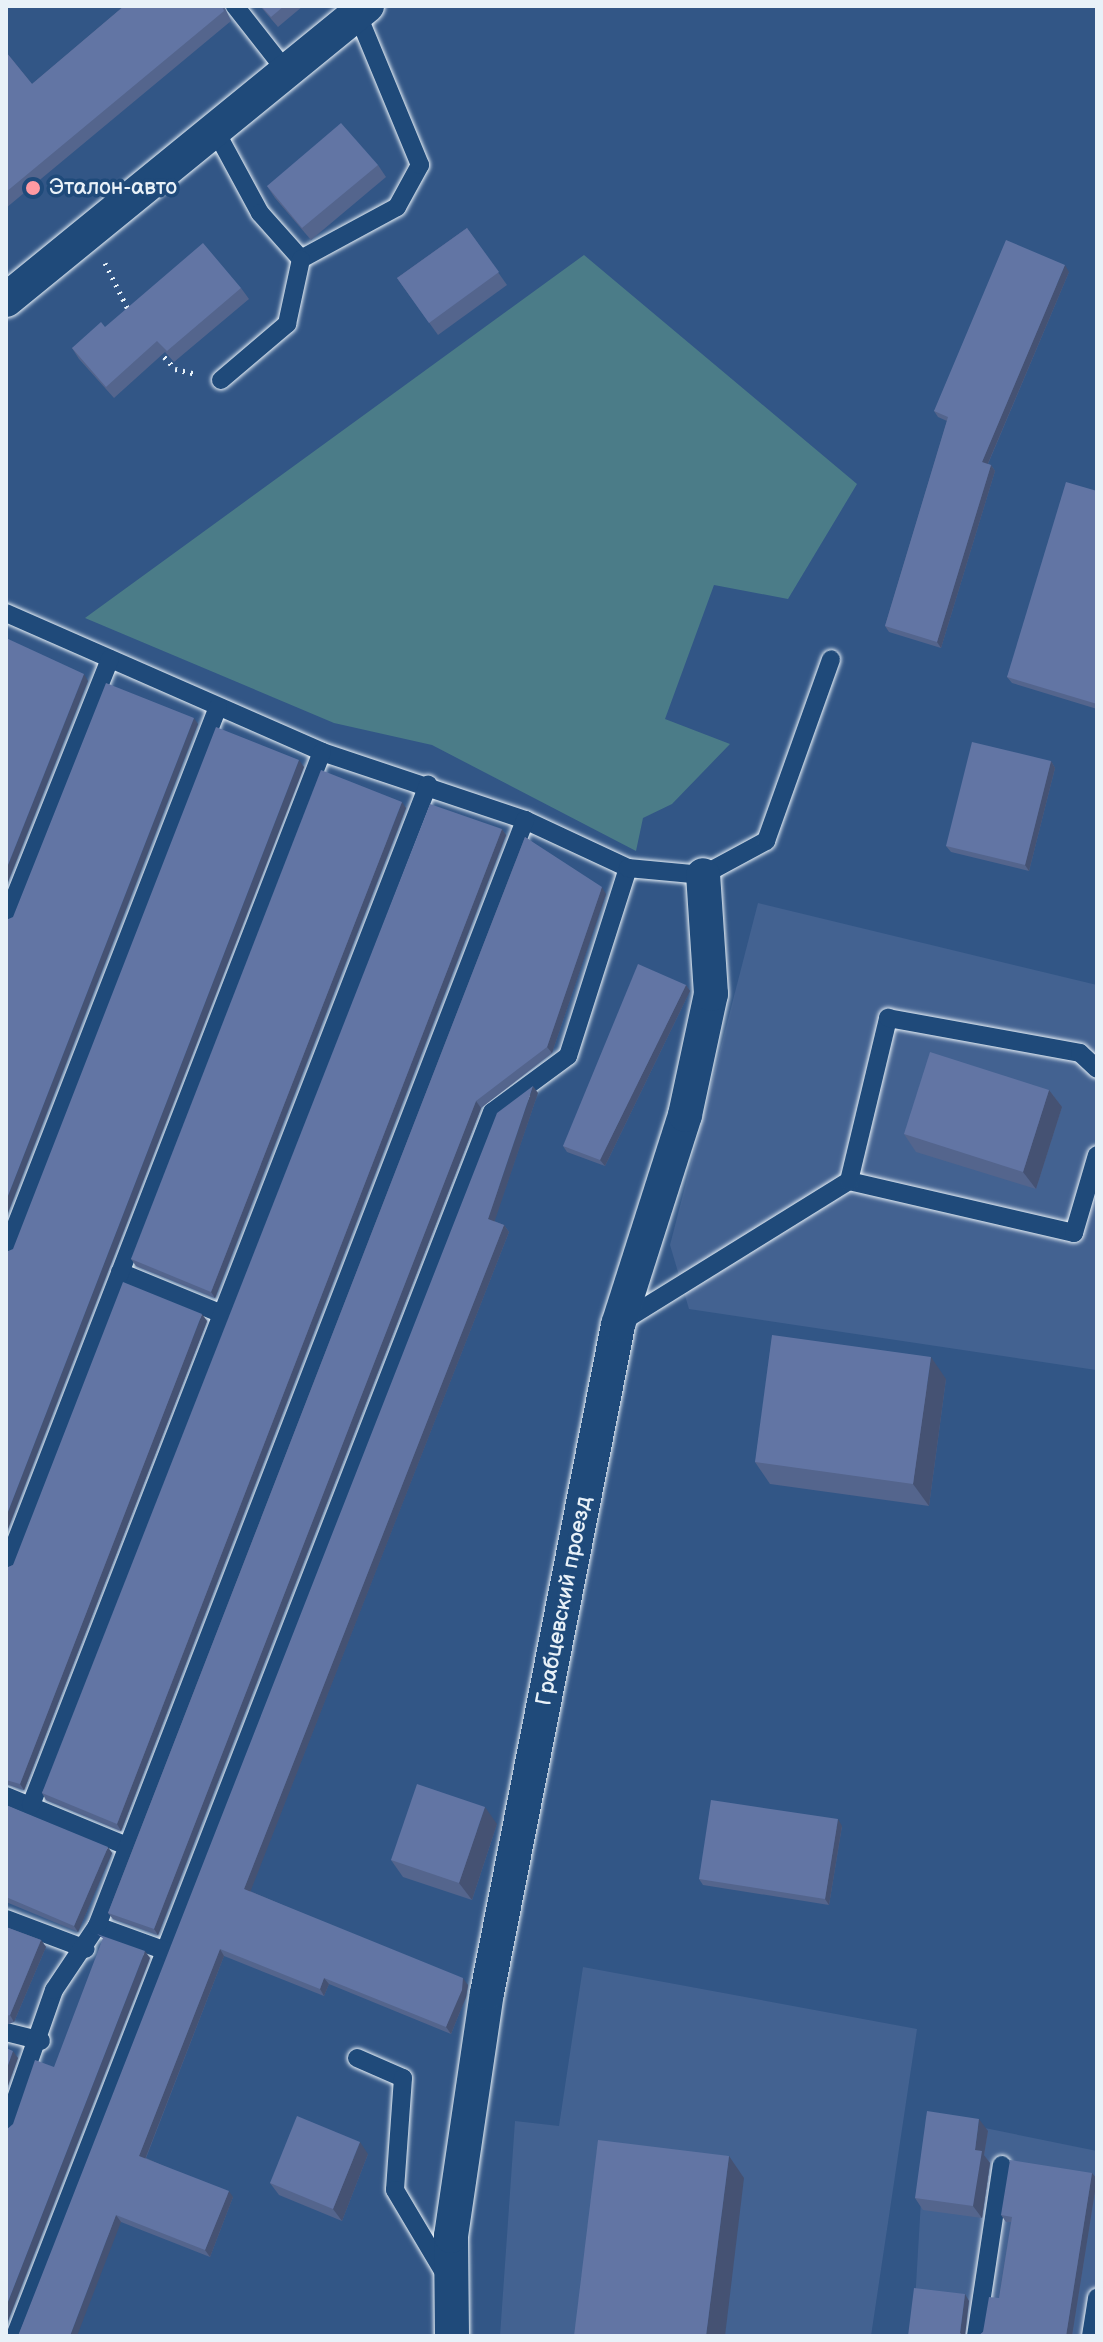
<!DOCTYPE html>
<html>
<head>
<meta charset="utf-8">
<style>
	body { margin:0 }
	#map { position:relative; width:1103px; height:2342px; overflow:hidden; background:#325686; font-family:"Balsamiq Sans",sans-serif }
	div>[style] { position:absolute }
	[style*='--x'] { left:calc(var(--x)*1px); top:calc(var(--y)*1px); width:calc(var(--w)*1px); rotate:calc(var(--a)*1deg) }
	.built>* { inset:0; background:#436291 }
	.green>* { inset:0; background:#4b7c88 }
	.path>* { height:5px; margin-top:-2.5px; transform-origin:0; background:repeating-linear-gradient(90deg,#e8f1f8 0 2px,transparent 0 8px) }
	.roads { filter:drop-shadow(0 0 2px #e8f1f8) drop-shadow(0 0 2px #e8f1f8) }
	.service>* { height:18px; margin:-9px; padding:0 9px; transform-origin:9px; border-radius:9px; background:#1f4a7a }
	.minor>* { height:34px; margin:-17px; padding:0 17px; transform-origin:17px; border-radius:17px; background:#1f4a7a }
	.wall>* { inset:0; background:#54658d }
	.shaded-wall>* { inset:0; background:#455273 }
	.building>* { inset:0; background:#6275a4 }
	.dots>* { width:22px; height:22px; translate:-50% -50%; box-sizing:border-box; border:4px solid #1f4a7a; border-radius:50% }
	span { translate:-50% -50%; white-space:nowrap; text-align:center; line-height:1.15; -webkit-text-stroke:7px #1f4a7a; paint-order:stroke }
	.poi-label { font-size:22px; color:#e8f1f8 }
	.left { translate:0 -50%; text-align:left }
	.street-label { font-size:22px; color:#e8f1f8 }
	.frame { position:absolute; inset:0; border:8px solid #e8f1f8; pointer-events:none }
</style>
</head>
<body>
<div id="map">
	<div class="built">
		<i style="clip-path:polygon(758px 903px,1097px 985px,1096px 1370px,689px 1309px,670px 1245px)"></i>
		<i style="clip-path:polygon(583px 1967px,917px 2029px,871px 2336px,500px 2336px,515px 2121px,559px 2126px)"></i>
		<i style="clip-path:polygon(926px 2116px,1097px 2151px,1097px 2336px,913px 2336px)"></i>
	</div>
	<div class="green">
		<i style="clip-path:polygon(584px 255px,857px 484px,788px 599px,714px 585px,665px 719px,730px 744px,672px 804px,643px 818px,636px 851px,432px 745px,334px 723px,85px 618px)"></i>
	</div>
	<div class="path">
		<i style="--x:105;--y:263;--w:54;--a:63.4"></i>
		<i style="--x:159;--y:351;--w:24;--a:48"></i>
		<i style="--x:175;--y:369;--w:22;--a:13"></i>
	</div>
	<div class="roads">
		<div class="service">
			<i style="--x:235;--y:6;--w:83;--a:51.9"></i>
			<i style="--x:214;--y:128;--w:97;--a:61.6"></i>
			<i style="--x:260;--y:213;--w:62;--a:48.3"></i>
			<i style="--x:301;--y:259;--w:109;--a:-28.4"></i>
			<i style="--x:397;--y:207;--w:48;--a:-61.3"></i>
			<i style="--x:420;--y:165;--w:170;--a:-112.5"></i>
			<i style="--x:221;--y:380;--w:87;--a:-40.3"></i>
			<i style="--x:287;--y:324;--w:66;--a:-77.8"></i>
			<i style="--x:6;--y:613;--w:345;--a:23.7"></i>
			<i style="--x:322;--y:752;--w:214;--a:18.5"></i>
			<i style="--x:525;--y:820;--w:114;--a:25"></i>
			<i style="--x:628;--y:868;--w:197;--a:107.7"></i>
			<i style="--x:568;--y:1056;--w:94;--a:143.6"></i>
			<i style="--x:492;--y:1112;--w:1314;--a:111.29"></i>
			<i style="--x:628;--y:868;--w:75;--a:5.3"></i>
			<i style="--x:703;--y:875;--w:72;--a:-28.4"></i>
			<i style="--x:766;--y:841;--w:193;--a:-70.3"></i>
			<i style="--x:6;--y:919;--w:280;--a:-68.2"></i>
			<i style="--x:849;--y:1181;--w:231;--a:13"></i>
			<i style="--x:1074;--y:1233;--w:81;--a:-73.6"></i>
			<i style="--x:6;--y:1251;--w:584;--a:-68.71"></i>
			<i style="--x:120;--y:1272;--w:110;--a:22.4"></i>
			<i style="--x:623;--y:1321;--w:266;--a:-31.8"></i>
			<i style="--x:849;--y:1181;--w:168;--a:-76.5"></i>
			<i style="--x:888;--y:1018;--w:195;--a:10.3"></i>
			<i style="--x:1080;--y:1053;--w:23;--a:43"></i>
			<i style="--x:6;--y:1567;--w:874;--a:-68.81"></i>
			<i style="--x:6;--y:1796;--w:131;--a:22.5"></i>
			<i style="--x:31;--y:1805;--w:1095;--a:-68.73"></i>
			<i style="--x:6;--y:1919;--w:85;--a:20.6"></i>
			<i style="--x:97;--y:1926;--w:77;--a:19.9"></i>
			<i style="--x:6;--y:2032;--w:36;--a:14"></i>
			<i style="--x:357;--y:2058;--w:50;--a:23.5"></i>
			<i style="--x:403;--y:2078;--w:112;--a:94.1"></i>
			<i style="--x:395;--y:2190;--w:100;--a:59.3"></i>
			<i style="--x:6;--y:2127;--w:145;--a:-70.7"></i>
			<i style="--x:54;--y:1990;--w:77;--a:-56.1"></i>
			<i style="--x:97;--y:1926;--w:1186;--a:-68.84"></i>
			<i style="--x:976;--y:2336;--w:173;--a:-81.4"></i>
			<i style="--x:1091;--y:2336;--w:39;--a:-81"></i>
		</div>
		<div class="minor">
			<i style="--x:6;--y:300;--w:466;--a:-39.2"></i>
			<i style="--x:452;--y:2336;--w:100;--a:-90.6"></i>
			<i style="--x:451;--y:2236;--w:246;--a:-81.6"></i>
			<i style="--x:487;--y:1993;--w:681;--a:-78.9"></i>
			<i style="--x:618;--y:1325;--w:220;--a:-72.3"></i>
			<i style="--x:685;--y:1115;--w:124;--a:-77.9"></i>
			<i style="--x:711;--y:994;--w:119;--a:-93.8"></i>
		</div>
	</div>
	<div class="wall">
		<i style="clip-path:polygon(124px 6px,224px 6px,231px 21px,6px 208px,6px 52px,32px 84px)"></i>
		<i style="clip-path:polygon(260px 6px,303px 6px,278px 27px)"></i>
		<i style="clip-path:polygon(378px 165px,386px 177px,311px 240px,275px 198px,267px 186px)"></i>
		<i style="clip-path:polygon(467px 228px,507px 285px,438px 335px,397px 278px)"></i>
		<i style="clip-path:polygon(1069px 272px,988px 464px,991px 465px,995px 471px,941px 648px,889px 632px,885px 626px,947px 421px,938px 417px,934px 411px)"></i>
		<i style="clip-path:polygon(241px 288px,249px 299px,174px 362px,165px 352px,114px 398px,79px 359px,72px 348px,105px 327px)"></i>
		<i style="clip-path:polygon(1097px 491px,1097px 709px,1012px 683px,1007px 677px)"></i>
		<i style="clip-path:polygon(1051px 761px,1055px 768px,1029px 871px,951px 852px,946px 846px)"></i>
		<i style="clip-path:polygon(406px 808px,215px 1298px,136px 1266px,131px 1259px)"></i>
		<i style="clip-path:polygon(502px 829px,506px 835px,121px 1831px,46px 1800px,42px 1793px)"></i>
		<i style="clip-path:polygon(525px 837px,606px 894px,552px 1053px,481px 1108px,158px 1935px,113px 1919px,108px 1913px)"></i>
		<i style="clip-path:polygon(686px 985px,690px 991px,605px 1166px,567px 1152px,563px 1146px)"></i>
		<i style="clip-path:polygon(1049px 1090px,1062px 1107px,1036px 1189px,916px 1152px,904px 1134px)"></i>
		<i style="clip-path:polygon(538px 1093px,494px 1221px,504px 1225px,509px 1232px,250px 1891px,468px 1985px,466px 1997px,451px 2034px,329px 1984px,324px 1996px,224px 1956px,146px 2158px,233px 2197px,210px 2257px,121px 2222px,18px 2336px)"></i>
		<i style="clip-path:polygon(207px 1321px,24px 1790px,6px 1784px,6px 1568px,13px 1565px)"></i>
		<i style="clip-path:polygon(946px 1379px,929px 1506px,770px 1484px,755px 1462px)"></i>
		<i style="clip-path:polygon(6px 1805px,112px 1853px,78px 1932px,6px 1902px)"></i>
		<i style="clip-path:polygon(497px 1824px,472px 1900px,403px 1877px,391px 1860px)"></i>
		<i style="clip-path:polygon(842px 1826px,829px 1905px,703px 1885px,699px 1879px)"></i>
		<i style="clip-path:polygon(6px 1927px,41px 1940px,46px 1947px,14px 2022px,6px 2025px)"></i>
		<i style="clip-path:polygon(988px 2131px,984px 2155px,990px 2163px,982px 2218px,923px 2210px,915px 2198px)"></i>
		<i style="clip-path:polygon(368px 2154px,342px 2221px,279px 2195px,270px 2183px)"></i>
		<i style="clip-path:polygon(1097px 2179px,1072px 2336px,978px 2336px,983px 2332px,999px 2298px,1011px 2222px,1006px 2222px,1001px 2215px)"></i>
	</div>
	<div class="shaded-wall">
		<i style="clip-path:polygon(1065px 265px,1069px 272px,986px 468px,982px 462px)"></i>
		<i style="clip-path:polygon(991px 465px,995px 471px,941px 648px,937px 642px)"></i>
		<i style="clip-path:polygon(84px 674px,88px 681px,6px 887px,6px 870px)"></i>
		<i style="clip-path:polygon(194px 718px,198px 724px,6px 1218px,6px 1201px)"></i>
		<i style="clip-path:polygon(299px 760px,304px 767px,6px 1534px,6px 1517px)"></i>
		<i style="clip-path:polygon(1051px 761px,1055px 768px,1029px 871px,1025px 865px)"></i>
		<i style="clip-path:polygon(402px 802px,406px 808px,215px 1298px,211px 1292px)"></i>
		<i style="clip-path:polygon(502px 829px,506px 835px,121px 1831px,117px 1824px)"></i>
		<i style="clip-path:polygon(602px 887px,606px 894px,552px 1053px,547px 1047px)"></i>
		<i style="clip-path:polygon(686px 985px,690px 991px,605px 1166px,600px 1160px)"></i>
		<i style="clip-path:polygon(533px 1086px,538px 1093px,493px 1226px,488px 1219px)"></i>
		<i style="clip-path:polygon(1049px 1090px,1062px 1107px,1036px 1189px,1023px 1172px)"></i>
		<i style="clip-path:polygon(476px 1101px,481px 1108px,158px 1935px,154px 1929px)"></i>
		<i style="clip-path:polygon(504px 1225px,509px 1232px,249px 1895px,244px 1889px)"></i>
		<i style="clip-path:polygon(202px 1314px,207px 1321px,24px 1790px,20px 1784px)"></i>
		<i style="clip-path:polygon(931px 1357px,946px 1379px,929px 1506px,913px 1484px)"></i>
		<i style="clip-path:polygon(485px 1807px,497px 1824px,472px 1900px,459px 1883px)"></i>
		<i style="clip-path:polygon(838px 1819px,842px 1826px,829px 1905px,825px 1899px)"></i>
		<i style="clip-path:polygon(108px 1847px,112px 1853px,78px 1932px,74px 1926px)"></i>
		<i style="clip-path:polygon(41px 1940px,46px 1947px,14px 2022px,10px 2015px)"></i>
		<i style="clip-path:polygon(220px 1949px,224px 1956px,144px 2162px,139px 2156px)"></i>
		<i style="clip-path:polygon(145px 1951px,150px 1958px,6px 2326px,6px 2307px)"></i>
		<i style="clip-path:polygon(324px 1978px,329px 1984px,324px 1996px,320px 1989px)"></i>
		<i style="clip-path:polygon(463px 1978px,468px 1985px,466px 1997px,451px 2034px,446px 2027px)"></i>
		<i style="clip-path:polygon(13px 2051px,18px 2058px,6px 2091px,6px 2071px)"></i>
		<i style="clip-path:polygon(979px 2119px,988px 2131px,984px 2155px,990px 2163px,982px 2218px,973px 2206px,975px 2150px)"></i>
		<i style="clip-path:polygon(360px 2142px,368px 2154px,342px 2221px,333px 2209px)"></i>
		<i style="clip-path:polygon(729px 2156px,744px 2178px,725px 2336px,706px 2336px)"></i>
		<i style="clip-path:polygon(1092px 2173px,1097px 2179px,1072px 2336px,1066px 2336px)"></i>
		<i style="clip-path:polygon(229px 2191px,233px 2197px,210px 2257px,205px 2250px)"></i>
		<i style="clip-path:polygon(116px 2215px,121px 2222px,77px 2336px,70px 2336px)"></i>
		<i style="clip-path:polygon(965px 2294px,969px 2301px,965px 2336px,962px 2336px,960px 2333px)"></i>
	</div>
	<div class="building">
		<i style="clip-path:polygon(124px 6px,222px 6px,224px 11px,6px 192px,6px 52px,32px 84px)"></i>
		<i style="clip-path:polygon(261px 6px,284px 6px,271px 17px)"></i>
		<i style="clip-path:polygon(341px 123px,378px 165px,302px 228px,267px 186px)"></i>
		<i style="clip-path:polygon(467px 228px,499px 272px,429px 323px,397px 278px)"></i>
		<i style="clip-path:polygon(1006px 240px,1065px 265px,982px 462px,991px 465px,937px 642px,885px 626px,948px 417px,934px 411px)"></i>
		<i style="clip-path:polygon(203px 243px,241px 288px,167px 351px,157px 341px,106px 387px,72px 348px,101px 322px,105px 327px)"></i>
		<i style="clip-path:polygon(1066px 482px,1097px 491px,1097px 704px,1007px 677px)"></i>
		<i style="clip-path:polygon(6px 638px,84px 674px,6px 870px)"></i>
		<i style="clip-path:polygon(106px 683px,194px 718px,6px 1201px,6px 920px,13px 917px)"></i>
		<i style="clip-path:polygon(216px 727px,299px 760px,6px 1517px,6px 1252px,13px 1249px)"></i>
		<i style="clip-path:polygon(972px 742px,1051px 761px,1025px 865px,946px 846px)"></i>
		<i style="clip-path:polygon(321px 770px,402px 802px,211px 1292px,131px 1259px)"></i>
		<i style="clip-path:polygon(430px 804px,502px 829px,117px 1824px,42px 1793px)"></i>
		<i style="clip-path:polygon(525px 837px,602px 887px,547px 1047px,476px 1101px,154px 1929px,108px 1913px)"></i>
		<i style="clip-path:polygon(638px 964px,686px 985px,600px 1160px,563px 1146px)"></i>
		<i style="clip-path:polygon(930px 1052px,1049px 1090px,1023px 1172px,904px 1134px)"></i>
		<i style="clip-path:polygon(533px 1086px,488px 1219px,504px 1225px,244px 1889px,463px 1978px,462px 1990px,446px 2027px,324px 1978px,320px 1989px,220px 1949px,139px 2156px,229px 2191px,205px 2250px,116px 2215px,70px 2336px,18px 2336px,497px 1113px)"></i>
		<i style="clip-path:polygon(123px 1282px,202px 1314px,20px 1784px,6px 1780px,6px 1568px,13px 1565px)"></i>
		<i style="clip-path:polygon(772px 1335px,931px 1357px,913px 1484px,755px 1462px)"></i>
		<i style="clip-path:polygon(417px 1784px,485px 1807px,459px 1883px,391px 1860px)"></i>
		<i style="clip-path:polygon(711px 1800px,838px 1819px,825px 1899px,699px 1879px)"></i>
		<i style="clip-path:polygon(6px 1805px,108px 1847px,74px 1926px,6px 1897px)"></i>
		<i style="clip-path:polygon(6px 1927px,41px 1940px,10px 2015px,6px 2016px)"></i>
		<i style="clip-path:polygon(97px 1934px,145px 1951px,6px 2307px,6px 2130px,13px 2124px,35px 2060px,54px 2067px,103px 1938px)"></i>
		<i style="clip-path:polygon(6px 2048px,13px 2051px,6px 2071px)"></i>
		<i style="clip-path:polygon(927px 2111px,979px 2119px,975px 2150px,982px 2151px,973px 2206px,915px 2198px)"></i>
		<i style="clip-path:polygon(297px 2116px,360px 2142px,333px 2209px,270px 2183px)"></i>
		<i style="clip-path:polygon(598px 2140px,729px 2156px,706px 2336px,574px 2336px)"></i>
		<i style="clip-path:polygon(1010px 2160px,1092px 2173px,1066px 2336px,978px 2336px,983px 2332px,989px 2297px,999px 2298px,1012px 2217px,1001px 2215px)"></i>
		<i style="clip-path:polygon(914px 2288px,965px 2294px,960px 2333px,964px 2336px,908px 2336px)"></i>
	</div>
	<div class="dots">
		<i style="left:33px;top:188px;background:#ff9aa2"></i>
	</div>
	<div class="poi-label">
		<span class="left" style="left:49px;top:188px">Эталон-авто</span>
	</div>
	<div class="street-label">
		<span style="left:564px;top:1601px;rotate:-79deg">Грабцевский проезд</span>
	</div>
	<div class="frame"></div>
</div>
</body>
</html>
